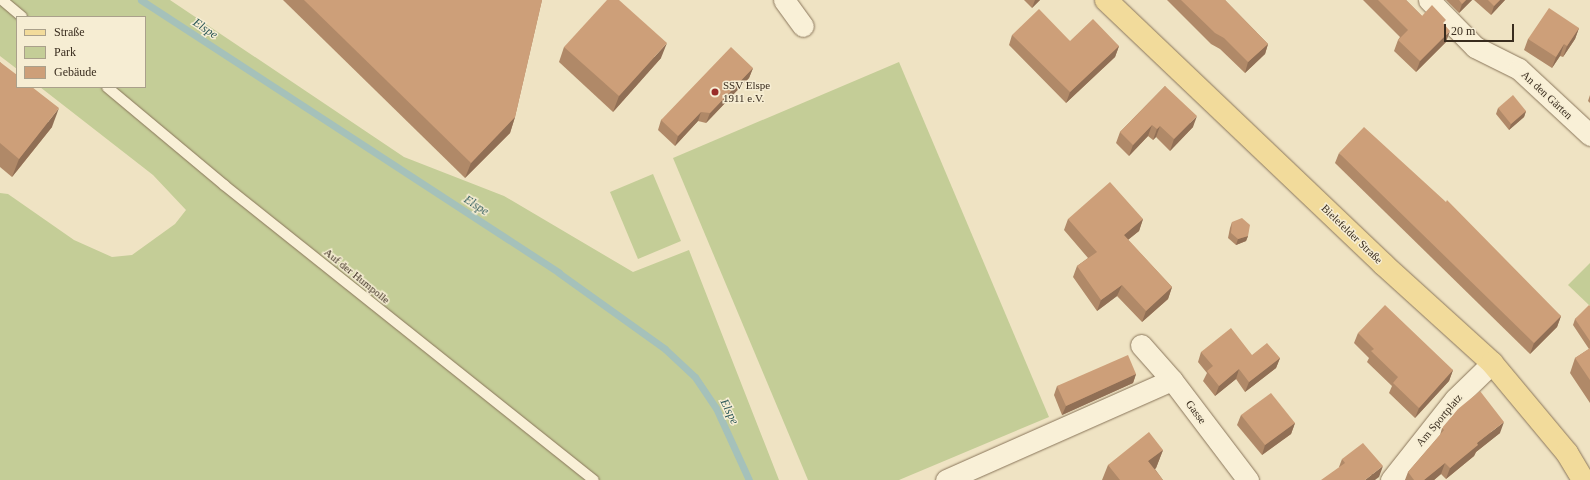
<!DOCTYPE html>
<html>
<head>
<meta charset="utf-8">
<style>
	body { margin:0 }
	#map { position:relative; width:1590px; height:480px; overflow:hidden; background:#efe3c3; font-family:Georgia,serif }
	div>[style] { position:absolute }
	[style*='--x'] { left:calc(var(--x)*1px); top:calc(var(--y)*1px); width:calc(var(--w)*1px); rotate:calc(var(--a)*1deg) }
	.green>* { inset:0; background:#c4cd97 }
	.stream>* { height:7px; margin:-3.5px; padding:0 3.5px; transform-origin:3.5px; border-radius:3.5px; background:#a5c1ba }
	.roads { filter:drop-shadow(0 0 1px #89755a) drop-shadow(0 0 1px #89755a) }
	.lane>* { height:10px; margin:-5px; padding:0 5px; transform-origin:5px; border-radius:5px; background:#f9f0d7 }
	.street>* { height:21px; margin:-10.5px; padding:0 10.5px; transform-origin:10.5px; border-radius:10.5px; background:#f9f0d7 }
	.primary>* { height:22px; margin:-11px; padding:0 11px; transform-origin:11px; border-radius:11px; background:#f2db9b }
	.wall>* { inset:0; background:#b08968 }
	.shaded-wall>* { inset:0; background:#906f55 }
	.building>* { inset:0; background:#cd9f79 }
	.dots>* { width:11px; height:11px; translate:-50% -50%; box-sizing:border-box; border:2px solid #f6edd3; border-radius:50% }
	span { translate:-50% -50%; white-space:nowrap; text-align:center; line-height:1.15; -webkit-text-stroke:3px #f6edd3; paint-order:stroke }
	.poi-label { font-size:11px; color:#392c1e }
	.left { translate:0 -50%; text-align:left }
	.street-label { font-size:11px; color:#392c1e }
	.water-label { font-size:12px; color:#2d5958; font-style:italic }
	.legend { position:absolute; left:16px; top:16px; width:130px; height:72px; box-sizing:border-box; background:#f6edd3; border:1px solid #aaa08b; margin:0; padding:5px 7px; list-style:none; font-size:12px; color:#392c1e }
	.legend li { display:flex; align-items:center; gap:8px; height:20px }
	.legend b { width:20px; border:1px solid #aaa08b }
	.scale { position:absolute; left:1444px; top:24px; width:70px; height:18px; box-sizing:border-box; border:2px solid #392c1e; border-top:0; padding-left:5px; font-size:12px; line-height:14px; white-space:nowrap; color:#392c1e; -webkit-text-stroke:3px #f6edd3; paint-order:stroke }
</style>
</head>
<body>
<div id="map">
	<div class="green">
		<i style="clip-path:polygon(0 0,170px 0,404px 157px,504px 196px,633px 272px,689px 250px,779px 480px,0 480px,0 193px,8px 194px,74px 240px,112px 257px,132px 255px,175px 224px,186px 210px,153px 175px,40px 87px,145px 87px,145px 17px,17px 17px,17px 69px,0 56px)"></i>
		<i style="clip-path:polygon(899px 62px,1049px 417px,899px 480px,808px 480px,673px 158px)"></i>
		<i style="clip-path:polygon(653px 174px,681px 241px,638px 259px,610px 192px)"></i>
		<i style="clip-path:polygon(1590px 263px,1590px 306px,1568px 285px)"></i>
	</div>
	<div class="stream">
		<i style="--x:141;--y:0;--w:499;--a:33.1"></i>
		<i style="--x:559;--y:273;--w:130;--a:35.6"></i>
		<i style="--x:665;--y:349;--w:41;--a:43"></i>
		<i style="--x:695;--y:377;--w:37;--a:56"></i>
		<i style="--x:716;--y:408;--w:79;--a:65.4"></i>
	</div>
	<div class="roads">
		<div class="lane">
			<i style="--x:2;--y:0;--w:26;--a:40"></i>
			<i style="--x:107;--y:87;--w:153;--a:39.9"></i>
			<i style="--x:224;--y:185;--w:473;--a:38.6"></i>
		</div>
		<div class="street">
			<i style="--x:784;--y:0;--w:32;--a:54"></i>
			<i style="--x:1429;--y:0;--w:66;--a:45.6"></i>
			<i style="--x:1475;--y:47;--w:49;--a:26.6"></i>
			<i style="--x:1519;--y:69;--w:97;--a:42.9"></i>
			<i style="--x:1141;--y:345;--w:47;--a:48.5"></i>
			<i style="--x:1172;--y:380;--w:126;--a:52.8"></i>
			<i style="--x:946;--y:480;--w:247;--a:-23.9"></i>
			<i style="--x:1391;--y:480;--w:103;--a:-51.7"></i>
			<i style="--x:1455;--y:399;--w:52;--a:-44.2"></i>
		</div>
		<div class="primary">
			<i style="--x:1106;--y:0;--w:383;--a:43.6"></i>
			<i style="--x:1383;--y:264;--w:147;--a:42.2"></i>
			<i style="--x:1492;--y:363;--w:117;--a:50.2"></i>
			<i style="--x:1567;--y:453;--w:31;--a:59"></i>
		</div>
	</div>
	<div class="wall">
		<i style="clip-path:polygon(283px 0,542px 0,515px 117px,510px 133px,465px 178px)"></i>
		<i style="clip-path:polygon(1024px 0,1040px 0,1032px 8px)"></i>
		<i style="clip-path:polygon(1167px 0,1225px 0,1268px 44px,1265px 54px,1245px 73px,1220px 49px,1211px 44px)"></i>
		<i style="clip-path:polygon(1363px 0,1406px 0,1422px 16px,1444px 25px,1446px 42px,1416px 72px,1394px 51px,1398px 40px,1400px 37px)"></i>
		<i style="clip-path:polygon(1446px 0,1472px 0,1459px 13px)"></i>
		<i style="clip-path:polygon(1474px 0,1505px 0,1491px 15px)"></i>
		<i style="clip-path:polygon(1579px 28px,1575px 39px,1563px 57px,1560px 56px,1552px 68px,1524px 50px,1528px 39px)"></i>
		<i style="clip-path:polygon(1012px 35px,1070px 41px,1119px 46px,1115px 57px,1066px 103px,1009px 45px)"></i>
		<i style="clip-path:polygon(564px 47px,661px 58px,613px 112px,559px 62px)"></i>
		<i style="clip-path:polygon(0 62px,52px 127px,12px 177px,0 167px)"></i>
		<i style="clip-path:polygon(753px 68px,749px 78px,706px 123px,698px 121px,675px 146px,658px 130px,661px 120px)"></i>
		<i style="clip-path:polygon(1165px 86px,1193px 127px,1170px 151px,1156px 137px,1153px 140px,1148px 136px,1129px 156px,1116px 143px,1120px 132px)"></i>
		<i style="clip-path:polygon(1590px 95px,1590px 103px,1588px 101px)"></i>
		<i style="clip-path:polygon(1498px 108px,1526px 111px,1524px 117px,1509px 130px,1496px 114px)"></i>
		<i style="clip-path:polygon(1339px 153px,1561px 316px,1557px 327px,1530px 354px,1335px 163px)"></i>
		<i style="clip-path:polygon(1068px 219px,1143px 219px,1139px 231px,1128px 240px,1172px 287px,1168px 299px,1142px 322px,1117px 296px,1097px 311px,1073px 277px,1077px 266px,1088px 258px,1064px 230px)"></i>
		<i style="clip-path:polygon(1232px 222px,1248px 236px,1246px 241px,1236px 245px,1228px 238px,1230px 228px)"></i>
		<i style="clip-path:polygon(1590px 306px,1590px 403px,1570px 373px,1575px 358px,1589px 349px,1573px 325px,1575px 319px)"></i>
		<i style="clip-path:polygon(1358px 333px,1453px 370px,1449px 381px,1415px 418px,1389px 393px,1392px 386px,1367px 362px,1369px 358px,1354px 343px)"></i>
		<i style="clip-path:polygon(1201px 352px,1252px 355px,1280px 358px,1276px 368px,1245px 392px,1236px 379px,1215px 396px,1203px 381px,1207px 373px,1198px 362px)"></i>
		<i style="clip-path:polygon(1136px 374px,1133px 383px,1062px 415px,1054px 395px,1057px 386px)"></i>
		<i style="clip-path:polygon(1241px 415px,1295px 423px,1291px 434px,1262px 455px,1237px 425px)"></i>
		<i style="clip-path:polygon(1442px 428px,1500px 433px,1476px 452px,1474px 456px,1446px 479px,1441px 474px,1434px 480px,1405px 480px,1408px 472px,1440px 435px)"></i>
		<i style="clip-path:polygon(1163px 450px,1156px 468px,1155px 469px,1163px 480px,1102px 480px,1108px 465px)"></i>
		<i style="clip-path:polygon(1342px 459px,1379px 477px,1339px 467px)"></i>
	</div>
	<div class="shaded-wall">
		<i style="clip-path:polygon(1035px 0,1040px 0,1032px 8px)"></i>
		<i style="clip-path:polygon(1466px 0,1472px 0,1459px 13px,1462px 4px)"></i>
		<i style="clip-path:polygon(1500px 0,1505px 0,1491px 15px,1494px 6px)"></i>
		<i style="clip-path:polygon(1579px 28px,1575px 39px,1563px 57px,1567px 46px)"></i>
		<i style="clip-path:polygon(1450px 31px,1446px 42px,1416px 72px,1420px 61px)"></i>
		<i style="clip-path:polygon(667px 43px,661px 58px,613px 112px,619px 96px)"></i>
		<i style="clip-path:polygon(1268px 44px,1265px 54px,1245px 73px,1248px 62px)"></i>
		<i style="clip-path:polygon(1564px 44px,1560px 56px,1552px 68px,1556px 57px)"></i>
		<i style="clip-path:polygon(1119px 46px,1115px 57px,1066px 103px,1070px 92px)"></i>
		<i style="clip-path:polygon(753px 68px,749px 78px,706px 123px,710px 113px)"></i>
		<i style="clip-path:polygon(59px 108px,52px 127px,12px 177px,19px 159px)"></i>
		<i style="clip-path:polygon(1526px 111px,1524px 117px,1509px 130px,1511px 124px)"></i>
		<i style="clip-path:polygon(701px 112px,698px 121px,675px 146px,678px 136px)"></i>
		<i style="clip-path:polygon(1197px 116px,1193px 127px,1170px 151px,1174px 139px)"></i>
		<i style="clip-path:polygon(515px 117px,510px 133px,465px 178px,471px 163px)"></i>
		<i style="clip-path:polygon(1152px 125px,1148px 136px,1129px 156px,1133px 145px)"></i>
		<i style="clip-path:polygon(1160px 126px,1156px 137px,1153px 140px,1157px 129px)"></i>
		<i style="clip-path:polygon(1143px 219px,1139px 231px,1120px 246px,1124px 235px)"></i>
		<i style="clip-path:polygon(1248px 236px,1246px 241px,1236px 245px,1238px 239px)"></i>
		<i style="clip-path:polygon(1122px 285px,1117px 296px,1097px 311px,1101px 300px)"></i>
		<i style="clip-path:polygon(1172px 287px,1168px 299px,1142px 322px,1146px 311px)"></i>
		<i style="clip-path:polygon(1561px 316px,1557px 327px,1530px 354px,1534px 343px)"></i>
		<i style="clip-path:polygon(1280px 358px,1276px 368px,1245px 392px,1249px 382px)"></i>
		<i style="clip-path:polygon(1239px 369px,1236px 379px,1215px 396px,1219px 386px)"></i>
		<i style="clip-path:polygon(1453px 370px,1449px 381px,1415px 418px,1419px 408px)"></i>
		<i style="clip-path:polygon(1136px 374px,1133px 383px,1062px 415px,1066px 406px)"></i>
		<i style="clip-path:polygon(1504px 422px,1500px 433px,1476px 452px,1474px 456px,1446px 479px,1450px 468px,1477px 443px)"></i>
		<i style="clip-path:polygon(1295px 423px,1291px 434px,1262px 455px,1265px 445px)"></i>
		<i style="clip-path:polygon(1163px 450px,1156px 468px,1142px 480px,1148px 461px)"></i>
		<i style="clip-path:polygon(1445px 463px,1441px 474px,1434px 480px,1424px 480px)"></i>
		<i style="clip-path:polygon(1383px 466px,1379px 477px,1375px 480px,1365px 480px)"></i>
	</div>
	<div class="building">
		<i style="clip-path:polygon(304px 0,542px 0,515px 117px,471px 163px)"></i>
		<i style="clip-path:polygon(607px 0,619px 0,667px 43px,619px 96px,564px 47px)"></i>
		<i style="clip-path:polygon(1181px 0,1225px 0,1268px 44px,1248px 62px,1224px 38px,1215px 33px)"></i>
		<i style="clip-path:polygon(1378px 0,1406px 0,1422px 16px,1432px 5px,1446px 20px,1443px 23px,1450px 31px,1420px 61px,1398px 40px,1408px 30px)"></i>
		<i style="clip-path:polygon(1459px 0,1466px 0,1462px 4px)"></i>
		<i style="clip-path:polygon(1488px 0,1500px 0,1494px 6px)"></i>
		<i style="clip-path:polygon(1549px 8px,1579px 28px,1567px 46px,1564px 44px,1556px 57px,1528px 39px)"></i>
		<i style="clip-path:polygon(1039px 9px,1070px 41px,1093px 19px,1119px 46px,1070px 92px,1012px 35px)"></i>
		<i style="clip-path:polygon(731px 47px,753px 68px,710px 113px,701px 112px,678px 136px,661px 120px)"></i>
		<i style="clip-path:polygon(0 62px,17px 75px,17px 87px,32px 87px,59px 108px,19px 159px,0 143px)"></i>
		<i style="clip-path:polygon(1165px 86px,1197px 116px,1174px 139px,1160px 126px,1157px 129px,1152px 125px,1133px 145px,1120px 132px)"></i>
		<i style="clip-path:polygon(1513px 95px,1526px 111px,1511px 124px,1498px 108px)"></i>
		<i style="clip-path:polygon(1364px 127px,1446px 202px,1447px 200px,1561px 316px,1534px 343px,1339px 153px)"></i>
		<i style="clip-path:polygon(1110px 182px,1143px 219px,1124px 235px,1172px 287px,1146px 311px,1122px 285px,1101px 300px,1077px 266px,1097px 252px,1068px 219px)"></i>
		<i style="clip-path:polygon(1242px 218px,1250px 225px,1248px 236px,1238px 239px,1231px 233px,1232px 222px)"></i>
		<i style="clip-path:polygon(1385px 305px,1453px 370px,1419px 408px,1393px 383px,1398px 377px,1371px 351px,1374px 349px,1358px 333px)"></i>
		<i style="clip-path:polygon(1589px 305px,1590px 306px,1590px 341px,1575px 319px)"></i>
		<i style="clip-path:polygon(1231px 328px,1252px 355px,1267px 343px,1280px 358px,1249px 382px,1239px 369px,1219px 386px,1207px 371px,1213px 366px,1201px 352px)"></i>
		<i style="clip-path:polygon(1590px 348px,1590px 380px,1575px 358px)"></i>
		<i style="clip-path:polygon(1128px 355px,1136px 374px,1066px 406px,1057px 386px)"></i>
		<i style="clip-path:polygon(1480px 391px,1504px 422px,1477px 443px,1478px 445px,1450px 468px,1445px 463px,1424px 480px,1414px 480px,1408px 472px,1444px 430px,1442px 428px,1458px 409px)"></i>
		<i style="clip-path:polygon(1271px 393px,1295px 423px,1265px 445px,1241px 415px)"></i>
		<i style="clip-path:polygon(1149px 432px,1163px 450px,1148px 461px,1163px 480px,1120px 480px,1108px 465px)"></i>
		<i style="clip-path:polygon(1363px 443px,1383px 466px,1365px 480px,1321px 480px,1345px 463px,1342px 459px)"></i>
	</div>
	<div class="dots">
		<i style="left:715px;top:92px;background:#992d29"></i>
	</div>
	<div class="poi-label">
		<span class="left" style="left:723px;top:92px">SSV Elspe<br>1911 e.V.</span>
	</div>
	<div class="street-label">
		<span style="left:1547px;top:95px;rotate:43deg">An den Gärten</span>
		<span style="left:1352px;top:234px;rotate:44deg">Bielefelder Straße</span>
		<span style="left:357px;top:276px;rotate:39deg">Auf der Humpolle</span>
		<span style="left:1196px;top:412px;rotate:53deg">Gasse</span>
		<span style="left:1439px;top:420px;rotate:-50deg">Am Sportplatz</span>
	</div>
	<div class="water-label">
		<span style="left:205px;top:29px;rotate:33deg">Elspe</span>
		<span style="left:476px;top:206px;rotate:33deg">Elspe</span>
		<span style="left:729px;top:412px;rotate:63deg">Elspe</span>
	</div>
	<ul class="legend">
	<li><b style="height:5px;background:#f2db9b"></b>Straße</li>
	<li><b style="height:11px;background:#c4cd97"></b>Park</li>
	<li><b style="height:11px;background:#cd9f79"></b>Gebäude</li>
	</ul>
	<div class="scale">20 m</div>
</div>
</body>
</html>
